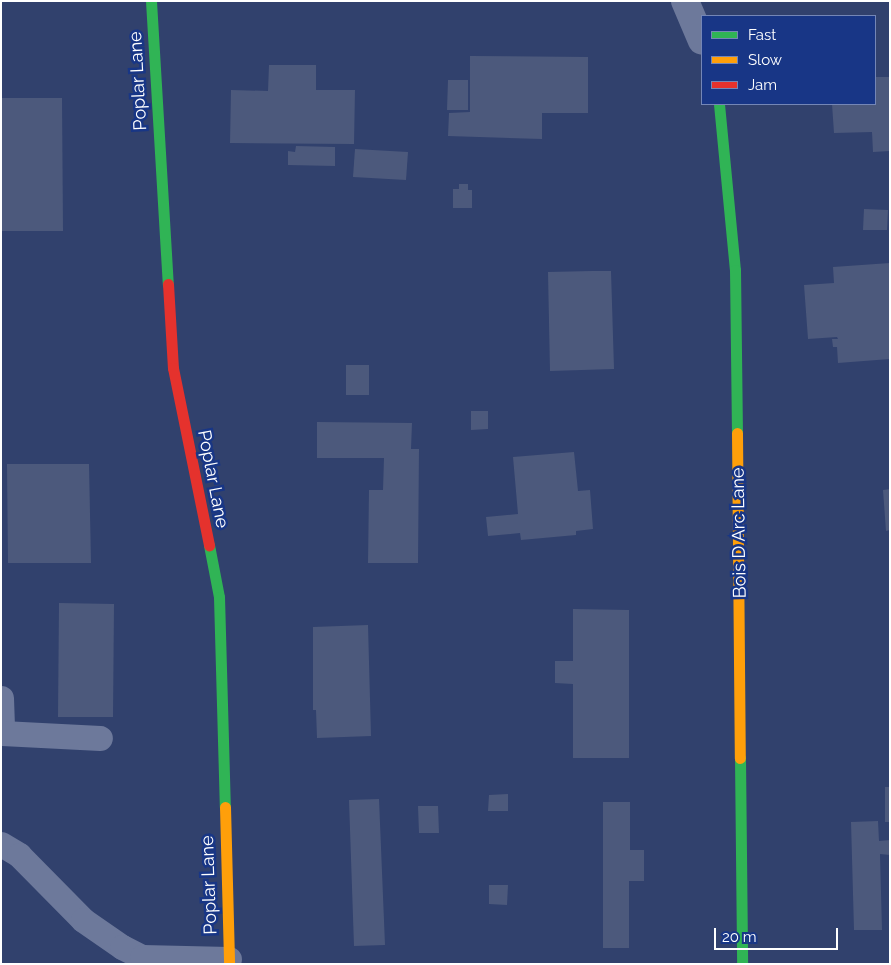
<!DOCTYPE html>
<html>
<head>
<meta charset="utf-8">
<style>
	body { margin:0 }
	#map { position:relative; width:891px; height:965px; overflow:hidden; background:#31416d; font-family:Raleway,sans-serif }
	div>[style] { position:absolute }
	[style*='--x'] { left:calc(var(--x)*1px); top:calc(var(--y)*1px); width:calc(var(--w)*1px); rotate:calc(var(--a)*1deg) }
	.building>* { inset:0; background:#4c597c }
	.lane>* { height:25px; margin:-12.5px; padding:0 12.5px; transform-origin:12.5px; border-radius:12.5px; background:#6d799b }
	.street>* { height:28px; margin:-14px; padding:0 14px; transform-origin:14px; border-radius:14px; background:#6d799b }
	.fast>* { height:11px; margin:-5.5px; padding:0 5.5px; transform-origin:5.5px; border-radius:5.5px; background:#30b455 }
	.slow>* { height:11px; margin:-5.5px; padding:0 5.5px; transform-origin:5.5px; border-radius:5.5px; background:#ff9f0a }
	.jam>* { height:11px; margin:-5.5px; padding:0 5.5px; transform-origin:5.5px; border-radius:5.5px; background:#e5322d }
	span { translate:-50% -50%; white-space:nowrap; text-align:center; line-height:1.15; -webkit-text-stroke:5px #183686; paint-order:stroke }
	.street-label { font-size:18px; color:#fff }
	.frame { position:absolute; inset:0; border:2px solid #fff; pointer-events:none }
	.legend { position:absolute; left:701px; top:15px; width:175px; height:90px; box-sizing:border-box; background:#183686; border:1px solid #7486b6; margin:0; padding:6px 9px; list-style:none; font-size:15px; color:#fff }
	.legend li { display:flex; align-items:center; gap:10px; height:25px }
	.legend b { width:25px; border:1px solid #7486b6 }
	.scale { position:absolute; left:714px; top:928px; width:124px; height:22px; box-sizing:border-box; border:2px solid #fff; border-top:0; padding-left:6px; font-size:15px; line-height:18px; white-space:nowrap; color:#fff; -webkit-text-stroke:4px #183686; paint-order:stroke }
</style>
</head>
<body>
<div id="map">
	<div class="building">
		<i style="clip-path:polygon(470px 56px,588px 57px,588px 113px,542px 113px,542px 139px,448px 136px,449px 113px,470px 112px)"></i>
		<i style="clip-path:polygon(269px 65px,316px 65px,316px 90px,355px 90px,354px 144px,230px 143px,231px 90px,268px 91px)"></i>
		<i style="clip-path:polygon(875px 77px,890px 77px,890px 151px,873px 152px,872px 132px,834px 133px,832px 104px,875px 104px)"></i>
		<i style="clip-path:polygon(448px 80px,468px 80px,468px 110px,447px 110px)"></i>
		<i style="clip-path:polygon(1px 98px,62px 98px,63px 231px,1px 231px)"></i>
		<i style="clip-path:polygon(296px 146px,335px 147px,335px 166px,288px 165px,288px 151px,295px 152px)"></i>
		<i style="clip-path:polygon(355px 149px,408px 152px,406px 180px,353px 177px)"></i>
		<i style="clip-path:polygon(459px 184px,468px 184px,468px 190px,472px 190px,472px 208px,453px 208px,453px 189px,459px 189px)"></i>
		<i style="clip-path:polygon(864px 209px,888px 210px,887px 230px,863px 230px)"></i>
		<i style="clip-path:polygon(890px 263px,890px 359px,838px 363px,837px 347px,833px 347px,832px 339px,838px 339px,837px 337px,808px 339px,804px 285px,834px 283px,833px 267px)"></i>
		<i style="clip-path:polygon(592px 271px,611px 271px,614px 369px,550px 371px,548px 272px)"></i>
		<i style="clip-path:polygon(346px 365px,369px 365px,369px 395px,346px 395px)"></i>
		<i style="clip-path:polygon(471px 411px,488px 411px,488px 429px,471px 430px)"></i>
		<i style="clip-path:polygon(317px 422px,412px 423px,411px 449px,419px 449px,418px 563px,368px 563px,369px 490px,383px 490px,384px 458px,317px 458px)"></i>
		<i style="clip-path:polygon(574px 452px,578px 491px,590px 490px,593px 529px,576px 531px,576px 535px,521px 540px,520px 533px,488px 536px,486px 517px,518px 514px,513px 457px)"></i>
		<i style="clip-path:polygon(7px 464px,89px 464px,91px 563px,8px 563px)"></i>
		<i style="clip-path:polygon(890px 489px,890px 530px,886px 531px,883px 490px)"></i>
		<i style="clip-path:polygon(59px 603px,114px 604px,113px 717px,58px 717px)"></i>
		<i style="clip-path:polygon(573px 609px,629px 610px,629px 758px,573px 758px,573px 684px,555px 683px,555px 661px,573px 661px)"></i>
		<i style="clip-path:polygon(368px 625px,371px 736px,317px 738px,316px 710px,313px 710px,313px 627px)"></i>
		<i style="clip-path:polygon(885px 787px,890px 787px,890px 822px,885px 822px)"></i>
		<i style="clip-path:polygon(508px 794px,508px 811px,488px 811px,489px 795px)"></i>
		<i style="clip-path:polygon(379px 799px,385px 945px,354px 946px,349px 800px)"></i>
		<i style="clip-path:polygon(603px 802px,630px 802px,630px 850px,644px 850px,644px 881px,629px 881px,629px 948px,603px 948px)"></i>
		<i style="clip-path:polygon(418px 806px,438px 806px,439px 833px,419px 833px)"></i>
		<i style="clip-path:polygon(878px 821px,879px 841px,890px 840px,890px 855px,880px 854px,882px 930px,854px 930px,851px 822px)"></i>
		<i style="clip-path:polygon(489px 885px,508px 885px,507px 905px,489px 904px)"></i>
	</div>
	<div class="lane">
		<i style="--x:1;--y:698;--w:35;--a:88"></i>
		<i style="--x:2;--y:733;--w:98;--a:2.9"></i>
		<i style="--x:1;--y:844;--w:21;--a:31"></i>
		<i style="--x:19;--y:855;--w:91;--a:45.4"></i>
		<i style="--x:83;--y:920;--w:47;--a:34.7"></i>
		<i style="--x:122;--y:947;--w:22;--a:27"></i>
		<i style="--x:142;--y:957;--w:87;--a:1.3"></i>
	</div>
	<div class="street">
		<i style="--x:685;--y:1;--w:43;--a:67"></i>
	</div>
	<div class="fast">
		<i style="--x:151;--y:1;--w:284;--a:86.6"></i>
		<i style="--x:719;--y:104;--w:167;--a:84.5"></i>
		<i style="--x:735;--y:270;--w:163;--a:89.3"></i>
		<i style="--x:209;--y:545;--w:53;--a:79.1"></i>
		<i style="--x:219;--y:597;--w:210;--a:88.4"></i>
		<i style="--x:740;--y:758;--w:206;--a:89.4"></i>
	</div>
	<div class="slow">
		<i style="--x:737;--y:433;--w:325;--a:89.5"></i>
		<i style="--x:225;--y:807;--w:157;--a:88.5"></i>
	</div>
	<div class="jam">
		<i style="--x:168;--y:284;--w:84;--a:86.6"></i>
		<i style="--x:173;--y:368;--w:181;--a:78.5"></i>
	</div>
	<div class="street-label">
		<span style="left:138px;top:81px;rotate:-93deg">Poplar Lane</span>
		<span style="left:213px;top:479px;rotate:79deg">Poplar Lane</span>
		<span style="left:739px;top:533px;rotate:-91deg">Bois D Arc Lane</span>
		<span style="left:209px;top:885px;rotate:-92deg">Poplar Lane</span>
	</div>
	<div class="frame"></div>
	<ul class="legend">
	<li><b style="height:6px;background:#30b455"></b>Fast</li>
	<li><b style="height:6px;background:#ff9f0a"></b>Slow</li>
	<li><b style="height:6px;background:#e5322d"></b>Jam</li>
	</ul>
	<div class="scale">20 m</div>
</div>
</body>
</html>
